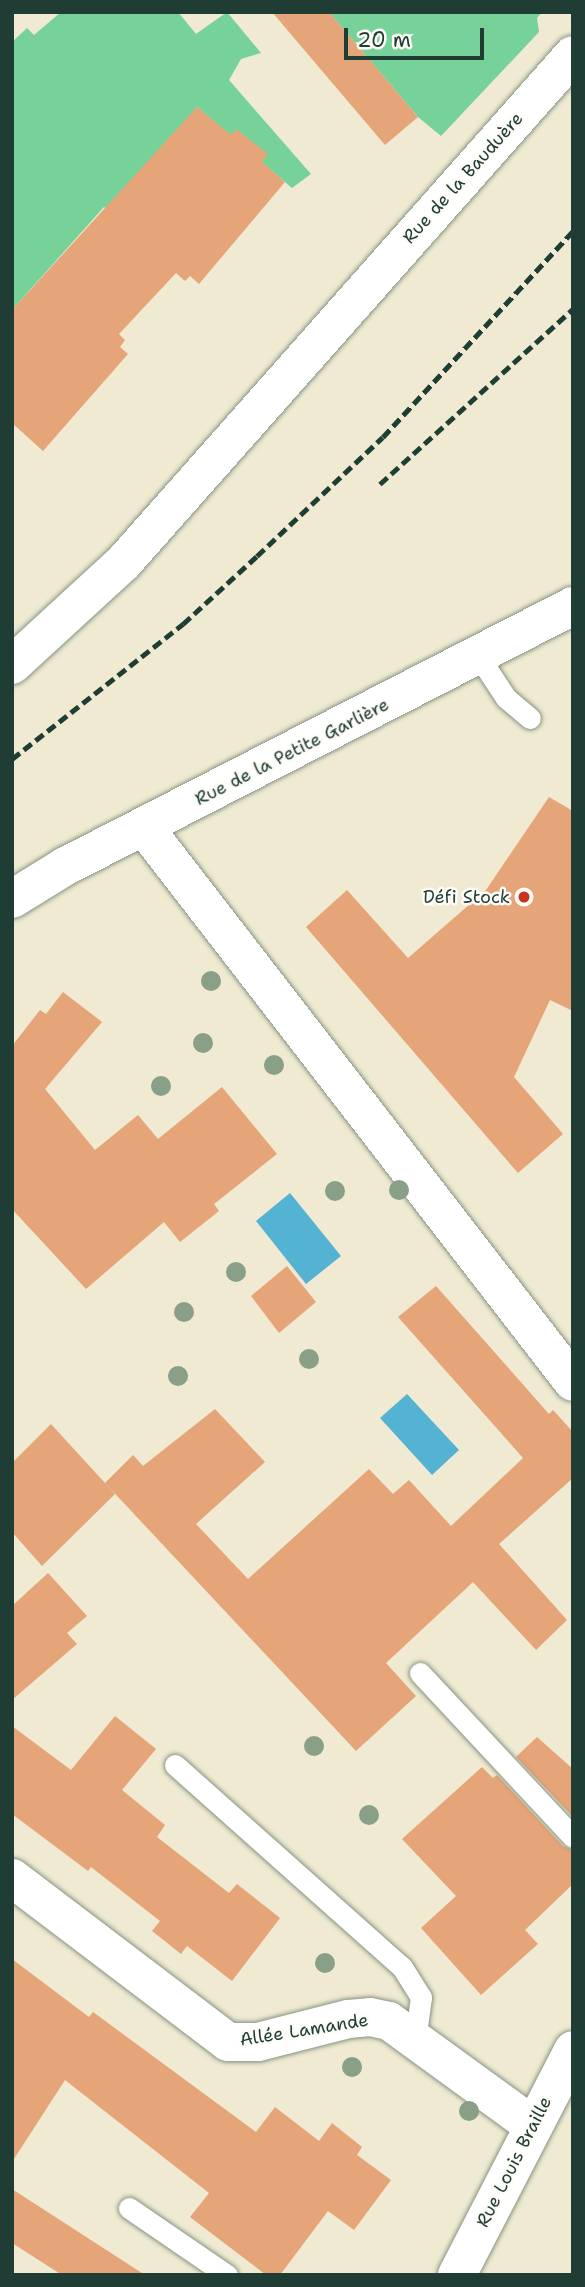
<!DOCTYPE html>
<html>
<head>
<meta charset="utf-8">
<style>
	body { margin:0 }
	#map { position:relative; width:585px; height:2287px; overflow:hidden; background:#efead1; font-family:"Shantell Sans",sans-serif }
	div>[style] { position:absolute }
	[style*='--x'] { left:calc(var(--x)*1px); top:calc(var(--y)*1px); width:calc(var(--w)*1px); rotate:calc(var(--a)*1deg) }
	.green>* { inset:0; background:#77d299 }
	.water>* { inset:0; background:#54b2d2 }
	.building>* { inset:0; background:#e6a479 }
	.roads { filter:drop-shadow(0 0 2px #879482) drop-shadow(0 0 2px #879482) }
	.service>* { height:21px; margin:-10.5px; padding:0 10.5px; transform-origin:10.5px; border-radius:10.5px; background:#fff }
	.minor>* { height:38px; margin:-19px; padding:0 19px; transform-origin:19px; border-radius:19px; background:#fff }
	.tertiary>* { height:38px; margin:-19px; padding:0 19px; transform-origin:19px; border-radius:19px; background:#fff }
	.rail>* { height:5px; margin-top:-2.5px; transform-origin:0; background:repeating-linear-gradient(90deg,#1f3d34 0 10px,transparent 0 15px) }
	.trees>* { width:20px; height:20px; margin:-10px; border-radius:50%; background:#899f88 }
	.dots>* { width:19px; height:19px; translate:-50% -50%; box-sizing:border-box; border:4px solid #fdfcf7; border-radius:50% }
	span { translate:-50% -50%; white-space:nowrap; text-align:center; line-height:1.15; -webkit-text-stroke:5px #fdfcf7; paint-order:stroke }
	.street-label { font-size:18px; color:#1f3d34 }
	.poi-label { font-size:18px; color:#1f3d34 }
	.right { translate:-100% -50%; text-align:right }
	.frame { position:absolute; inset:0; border:14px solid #1f3d34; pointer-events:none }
	.scale { position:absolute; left:344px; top:28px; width:140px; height:32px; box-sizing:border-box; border:4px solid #1f3d34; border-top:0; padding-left:9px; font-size:21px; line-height:24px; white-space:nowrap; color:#1f3d34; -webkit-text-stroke:5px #fdfcf7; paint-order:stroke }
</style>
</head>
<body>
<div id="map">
	<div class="green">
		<i style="clip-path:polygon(61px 12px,178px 12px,196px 34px,227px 12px,261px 53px,241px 59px,229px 80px,311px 174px,292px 188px,197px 107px,114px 215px,104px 207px,12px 310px,12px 42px,27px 28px,34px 35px)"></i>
		<i style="clip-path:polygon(329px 12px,542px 12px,537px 18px,539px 32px,441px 136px,418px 117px)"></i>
	</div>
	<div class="water">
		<i style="clip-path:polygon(290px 1193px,341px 1256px,306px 1284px,256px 1221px)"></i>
		<i style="clip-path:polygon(407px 1394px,459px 1450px,432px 1475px,380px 1418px)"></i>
	</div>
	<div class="building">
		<i style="clip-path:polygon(272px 12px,329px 12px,418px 117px,385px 145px)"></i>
		<i style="clip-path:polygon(197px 107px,231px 135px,236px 129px,268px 154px,262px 162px,285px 182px,199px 284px,190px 276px,185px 281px,176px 273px,119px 334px,125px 340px,120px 347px,128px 354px,43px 451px,12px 423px,12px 310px)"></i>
		<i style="clip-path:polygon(549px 797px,573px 811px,573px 1011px,550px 1000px,514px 1077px,563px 1134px,518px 1173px,306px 927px,347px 890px,408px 958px,486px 890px)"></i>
		<i style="clip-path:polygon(63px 992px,102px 1022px,45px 1089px,95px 1150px,138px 1115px,158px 1139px,222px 1087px,277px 1154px,214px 1204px,219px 1211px,180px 1242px,164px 1222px,86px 1289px,12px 1209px,12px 1046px,40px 1010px,46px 1014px)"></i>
		<i style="clip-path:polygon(287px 1266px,316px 1302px,279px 1333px,251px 1296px)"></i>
		<i style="clip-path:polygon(436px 1286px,549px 1414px,553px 1410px,573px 1432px,573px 1478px,499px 1544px,567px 1620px,536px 1650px,473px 1582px,386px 1663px,416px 1696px,356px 1751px,105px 1483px,133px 1455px,143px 1466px,215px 1409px,265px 1462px,196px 1524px,248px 1579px,369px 1469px,393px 1494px,409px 1480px,451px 1526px,523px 1458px,398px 1317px)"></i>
		<i style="clip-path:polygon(51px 1424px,115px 1494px,42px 1566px,12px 1532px,12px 1463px)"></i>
		<i style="clip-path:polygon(48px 1573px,87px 1616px,67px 1633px,77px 1644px,12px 1700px,12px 1606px)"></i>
		<i style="clip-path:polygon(115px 1716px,156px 1749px,122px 1790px,165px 1825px,157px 1837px,229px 1893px,237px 1884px,280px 1918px,232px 1981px,187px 1946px,181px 1954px,152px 1931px,160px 1921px,91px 1867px,88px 1871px,12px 1814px,12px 1726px,71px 1770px)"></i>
		<i style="clip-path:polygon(537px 1737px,573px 1769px,573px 1817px,516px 1757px)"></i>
		<i style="clip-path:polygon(482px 1767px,493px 1778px,497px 1775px,563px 1846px,573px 1850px,573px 1884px,525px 1930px,538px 1944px,481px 1995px,421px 1928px,456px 1896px,402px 1839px)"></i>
		<i style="clip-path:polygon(12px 1959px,89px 2017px,93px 2012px,256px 2132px,275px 2107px,319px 2141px,332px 2123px,362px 2147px,357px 2155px,391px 2180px,354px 2230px,328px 2211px,280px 2275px,266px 2275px,190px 2217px,209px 2193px,65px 2080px,12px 2162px)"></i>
		<i style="clip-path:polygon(12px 2189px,145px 2275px,62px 2275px,12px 2243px)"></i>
	</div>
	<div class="roads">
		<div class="service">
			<i style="--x:479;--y:657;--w:49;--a:56.6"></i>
			<i style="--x:506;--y:698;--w:31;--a:40"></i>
			<i style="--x:420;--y:1673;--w:224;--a:47"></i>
			<i style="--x:175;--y:1765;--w:304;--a:41.7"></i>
			<i style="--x:402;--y:1967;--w:36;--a:58"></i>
			<i style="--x:421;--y:1997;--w:44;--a:97.8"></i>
			<i style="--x:129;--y:2208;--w:119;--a:34.4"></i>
		</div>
		<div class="minor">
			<i style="--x:144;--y:827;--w:701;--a:52.3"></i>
			<i style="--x:12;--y:1878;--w:271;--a:37.2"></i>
			<i style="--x:228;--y:2042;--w:30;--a:0"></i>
			<i style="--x:258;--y:2042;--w:93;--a:-14.3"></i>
			<i style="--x:348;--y:2019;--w:22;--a:-5"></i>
			<i style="--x:370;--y:2017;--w:19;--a:12"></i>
			<i style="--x:389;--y:2021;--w:177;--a:36"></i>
			<i style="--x:457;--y:2275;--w:253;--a:-62.7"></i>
		</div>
		<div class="tertiary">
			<i style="--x:12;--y:665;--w:152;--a:-42.6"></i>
			<i style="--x:124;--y:562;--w:677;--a:-48.47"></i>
			<i style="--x:12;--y:899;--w:61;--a:-31.6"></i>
			<i style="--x:64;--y:867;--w:572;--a:-27.15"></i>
		</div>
	</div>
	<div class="rail">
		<i style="--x:380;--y:484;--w:261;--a:-42.2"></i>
		<i style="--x:12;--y:759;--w:218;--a:-38.3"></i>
		<i style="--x:183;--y:624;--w:100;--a:-42.6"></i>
		<i style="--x:257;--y:556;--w:173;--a:-43.4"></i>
		<i style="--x:383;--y:437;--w:280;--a:-47.3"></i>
	</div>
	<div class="trees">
		<i style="left:211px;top:981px"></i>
		<i style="left:203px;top:1043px"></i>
		<i style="left:274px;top:1065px"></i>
		<i style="left:161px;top:1086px"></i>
		<i style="left:399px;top:1190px"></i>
		<i style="left:335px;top:1191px"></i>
		<i style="left:236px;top:1272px"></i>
		<i style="left:184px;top:1312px"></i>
		<i style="left:309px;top:1359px"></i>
		<i style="left:178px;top:1376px"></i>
		<i style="left:314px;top:1746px"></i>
		<i style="left:369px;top:1815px"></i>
		<i style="left:325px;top:1963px"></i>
		<i style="left:352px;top:2067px"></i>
		<i style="left:469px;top:2111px"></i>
	</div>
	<div class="dots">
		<i style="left:524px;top:897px;background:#c8321e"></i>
	</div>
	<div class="street-label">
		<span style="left:463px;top:178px;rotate:-48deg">Rue de la Bauduère</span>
		<span style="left:292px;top:752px;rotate:-27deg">Rue de la Petite Garlière</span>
		<span style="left:304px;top:2030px;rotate:-9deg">Allée Lamande</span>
		<span style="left:514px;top:2162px;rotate:-63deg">Rue Louis Braille</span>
	</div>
	<div class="poi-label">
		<span class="right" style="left:510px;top:897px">Défi Stock</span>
	</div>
	<div class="frame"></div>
	<div class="scale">20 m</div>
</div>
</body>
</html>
